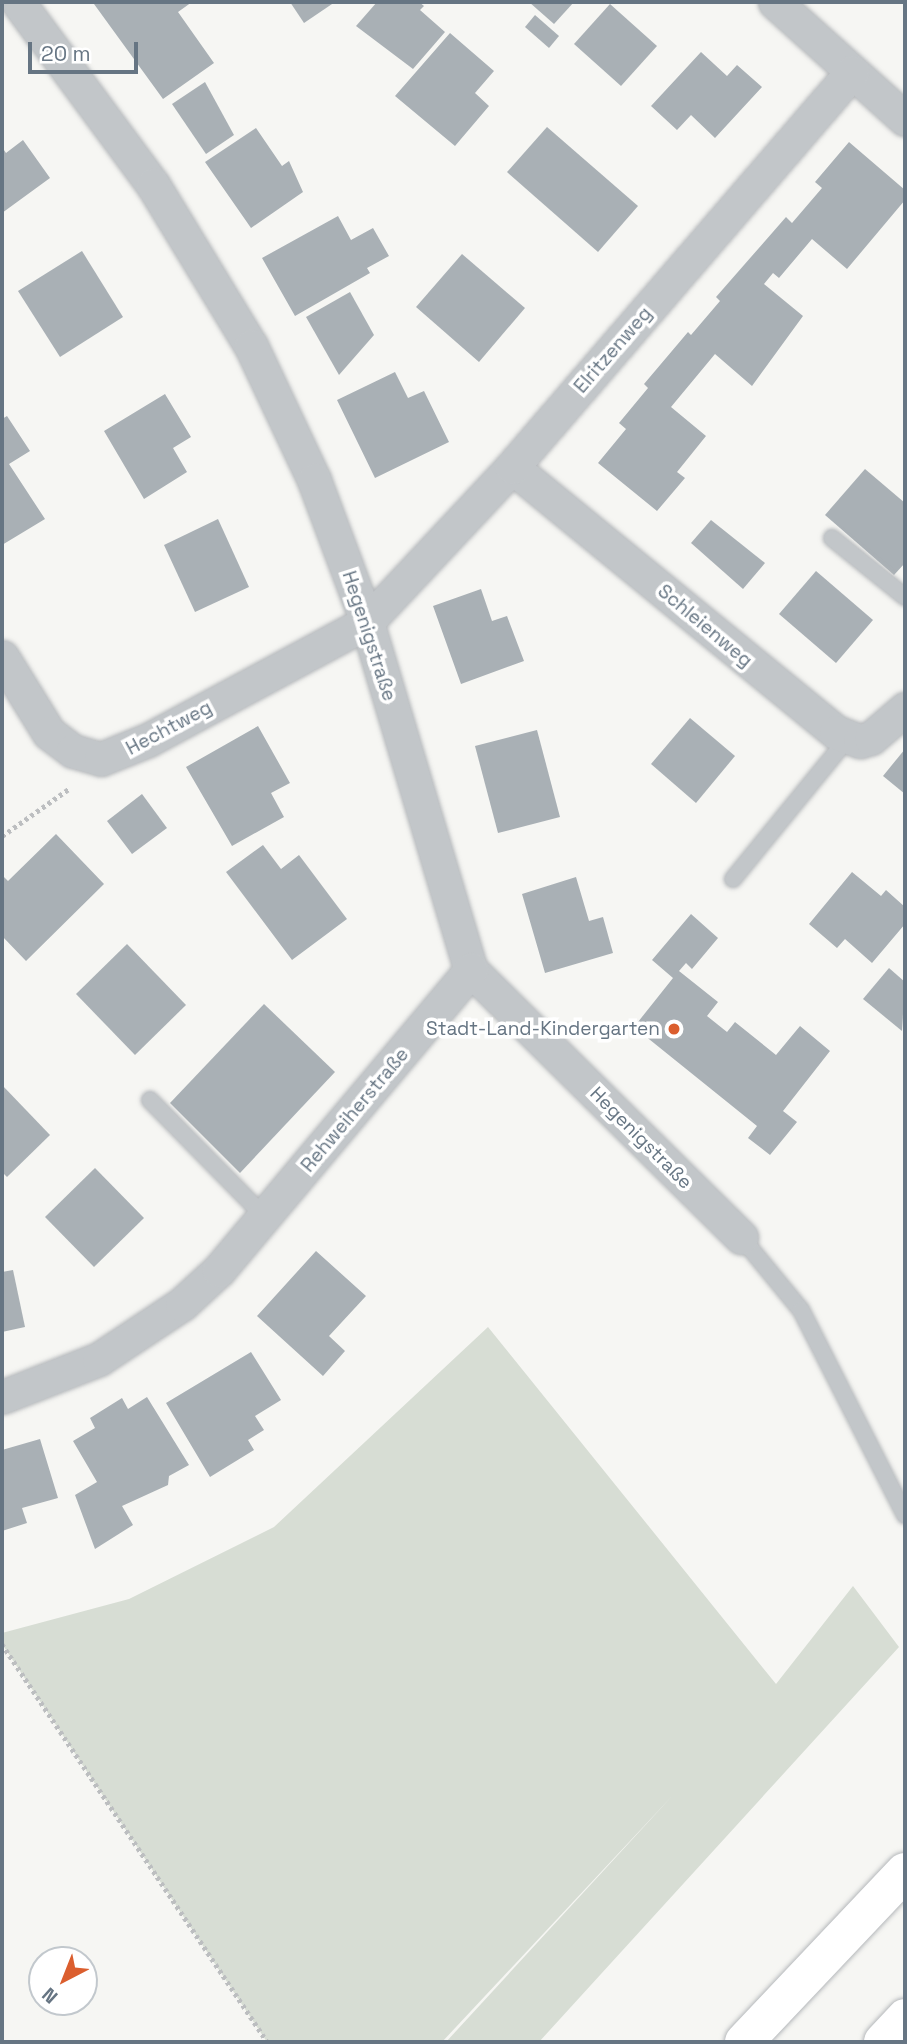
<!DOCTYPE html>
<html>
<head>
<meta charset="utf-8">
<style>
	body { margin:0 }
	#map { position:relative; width:907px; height:2044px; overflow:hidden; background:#f6f6f3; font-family:"Space Grotesk",sans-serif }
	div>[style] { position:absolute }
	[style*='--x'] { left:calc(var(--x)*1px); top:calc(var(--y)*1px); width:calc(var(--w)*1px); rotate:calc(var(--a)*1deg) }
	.green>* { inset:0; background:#d7ddd4 }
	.building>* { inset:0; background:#a9b0b5 }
	.path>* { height:4.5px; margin-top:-2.25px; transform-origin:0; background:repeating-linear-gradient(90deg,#bcbec0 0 3.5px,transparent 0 7px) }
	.roads { filter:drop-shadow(0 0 2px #b5b8bb) drop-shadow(0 0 2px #b5b8bb) }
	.service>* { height:16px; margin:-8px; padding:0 8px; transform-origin:8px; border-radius:8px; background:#c2c6c9 }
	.minor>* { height:33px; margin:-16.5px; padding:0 16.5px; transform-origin:16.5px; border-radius:16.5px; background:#c2c6c9 }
	.motorway>* { height:38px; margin:-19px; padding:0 19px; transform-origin:19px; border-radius:19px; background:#fff }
	.dots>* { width:19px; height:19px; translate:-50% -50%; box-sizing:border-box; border:4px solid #fff; border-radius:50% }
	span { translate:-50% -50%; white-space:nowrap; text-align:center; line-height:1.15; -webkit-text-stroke:7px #fff; paint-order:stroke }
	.street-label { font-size:19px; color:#667583 }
	.poi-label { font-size:19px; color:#667583 }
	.right { translate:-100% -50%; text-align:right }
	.frame { position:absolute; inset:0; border:4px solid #667583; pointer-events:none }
	.north { position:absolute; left:28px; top:1946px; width:70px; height:70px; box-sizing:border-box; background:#fff; border:2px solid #c2c8cd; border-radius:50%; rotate:222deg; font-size:19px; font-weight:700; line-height:28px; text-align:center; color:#667583 }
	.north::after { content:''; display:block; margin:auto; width:24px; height:32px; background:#db5e2e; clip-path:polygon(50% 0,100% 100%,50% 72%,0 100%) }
	.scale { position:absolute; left:28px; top:42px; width:110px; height:32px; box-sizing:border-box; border:4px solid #667583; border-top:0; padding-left:9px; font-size:21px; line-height:24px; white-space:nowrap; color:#667583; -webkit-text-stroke:5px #fff; paint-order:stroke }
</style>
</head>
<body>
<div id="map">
	<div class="green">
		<i style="clip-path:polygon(488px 1327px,776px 1684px,853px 1586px,899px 1647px,539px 2042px,446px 2042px,674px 1794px,442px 2042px,267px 2042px,2px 1644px,2px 1633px,129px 1599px,274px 1527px)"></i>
	</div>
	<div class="building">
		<i style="clip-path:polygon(98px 2px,192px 2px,178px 12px,214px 63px,163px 99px,94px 4px)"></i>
		<i style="clip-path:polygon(290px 2px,335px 2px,304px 23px)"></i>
		<i style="clip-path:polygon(377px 2px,419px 2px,424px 6px,420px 10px,445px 32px,413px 69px,356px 26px)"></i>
		<i style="clip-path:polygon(529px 2px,574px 2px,554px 24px)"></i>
		<i style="clip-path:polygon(610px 4px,657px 46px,621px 86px,574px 44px)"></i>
		<i style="clip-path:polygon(535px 15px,559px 36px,549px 48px,525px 27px)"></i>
		<i style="clip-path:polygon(450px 33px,494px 71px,475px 93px,489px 106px,455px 146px,395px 96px)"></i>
		<i style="clip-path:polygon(701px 52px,727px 76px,737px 65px,762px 87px,715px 138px,691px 115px,677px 130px,651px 106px)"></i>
		<i style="clip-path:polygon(205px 82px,234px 135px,206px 154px,172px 104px)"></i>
		<i style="clip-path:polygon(547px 127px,638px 206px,598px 252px,507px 172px)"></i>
		<i style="clip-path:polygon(256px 128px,282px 166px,289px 161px,303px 192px,251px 228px,205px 162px)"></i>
		<i style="clip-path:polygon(23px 140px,50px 178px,2px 213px,2px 147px,6px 153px)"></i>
		<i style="clip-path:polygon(849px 142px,905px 190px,905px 200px,847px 269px,812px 239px,779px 278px,773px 273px,764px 284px,803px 316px,752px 386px,715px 354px,671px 407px,706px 436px,677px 472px,685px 478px,657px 511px,598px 463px,626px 429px,619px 423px,648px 388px,644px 384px,688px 332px,691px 335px,720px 301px,716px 297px,786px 217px,792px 223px,822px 188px,815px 182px)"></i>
		<i style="clip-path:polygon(338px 216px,351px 240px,373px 228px,389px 256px,367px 268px,370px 273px,295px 316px,262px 258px)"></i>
		<i style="clip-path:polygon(82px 251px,123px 317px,60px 357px,18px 291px)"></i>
		<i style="clip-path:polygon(462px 254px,525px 308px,479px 362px,416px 307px)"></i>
		<i style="clip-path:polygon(350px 292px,374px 335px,339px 375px,306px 317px)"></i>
		<i style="clip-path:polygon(395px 372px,408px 398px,424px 391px,449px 442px,375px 478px,337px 400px)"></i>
		<i style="clip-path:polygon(165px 394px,191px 437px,173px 448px,187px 472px,144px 499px,104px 431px)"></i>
		<i style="clip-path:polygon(7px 416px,30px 451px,9px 464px,45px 519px,2px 545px,2px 419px)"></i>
		<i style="clip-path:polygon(865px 469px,905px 503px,905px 563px,894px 575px,825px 515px)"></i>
		<i style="clip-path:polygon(218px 519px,249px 587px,195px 612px,164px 545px)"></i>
		<i style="clip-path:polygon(711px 520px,765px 563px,743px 589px,691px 543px)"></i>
		<i style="clip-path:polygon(816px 571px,873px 620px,836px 663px,779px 614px)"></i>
		<i style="clip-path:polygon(481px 589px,492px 621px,507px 616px,524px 661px,461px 684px,433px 606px)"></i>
		<i style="clip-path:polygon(690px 718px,735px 756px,696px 803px,651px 764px)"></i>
		<i style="clip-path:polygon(258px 726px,290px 783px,271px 793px,284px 817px,232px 846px,186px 767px)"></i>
		<i style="clip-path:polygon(537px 730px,560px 817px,498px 833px,475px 746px)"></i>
		<i style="clip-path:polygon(905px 749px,905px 794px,883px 776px)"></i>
		<i style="clip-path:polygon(142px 794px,167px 828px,132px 854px,107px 821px)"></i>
		<i style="clip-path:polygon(56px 834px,104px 884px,26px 961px,2px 936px,2px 875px,8px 881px)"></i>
		<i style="clip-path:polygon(263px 845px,281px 869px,299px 855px,347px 919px,292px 960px,226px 872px)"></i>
		<i style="clip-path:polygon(852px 872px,881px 896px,886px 890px,905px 907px,905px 924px,872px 963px,845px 939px,837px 948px,809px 924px)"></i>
		<i style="clip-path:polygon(576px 877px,589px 921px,603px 917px,613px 953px,545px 973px,522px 894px)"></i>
		<i style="clip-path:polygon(691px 914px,718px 938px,692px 969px,686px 963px,679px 971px,718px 1002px,707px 1016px,727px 1032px,735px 1022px,776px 1055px,800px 1026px,830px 1051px,783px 1111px,797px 1122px,770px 1155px,748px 1138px,757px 1126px,634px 1027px,673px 978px,652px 960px)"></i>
		<i style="clip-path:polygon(127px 944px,186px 1005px,135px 1055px,76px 994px)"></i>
		<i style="clip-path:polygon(889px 968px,905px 982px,902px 1031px,863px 999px)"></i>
		<i style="clip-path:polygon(264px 1004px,335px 1072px,240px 1173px,170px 1103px)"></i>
		<i style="clip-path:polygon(2px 1085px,50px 1135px,7px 1177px,2px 1172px)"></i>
		<i style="clip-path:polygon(95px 1168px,144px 1218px,94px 1267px,45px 1217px)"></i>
		<i style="clip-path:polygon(316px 1251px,366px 1296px,329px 1336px,345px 1351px,323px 1376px,257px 1316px)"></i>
		<i style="clip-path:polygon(13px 1270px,25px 1327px,2px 1332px,2px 1272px)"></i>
		<i style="clip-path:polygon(251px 1352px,281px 1400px,255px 1416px,264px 1430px,248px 1440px,254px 1450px,210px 1477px,166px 1403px)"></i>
		<i style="clip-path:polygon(147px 1397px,189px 1465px,169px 1476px,168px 1485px,122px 1506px,133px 1525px,95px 1549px,75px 1495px,97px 1482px,73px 1441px,95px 1428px,90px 1418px,122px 1398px,128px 1409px)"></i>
		<i style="clip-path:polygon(40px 1439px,58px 1498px,22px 1508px,27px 1523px,2px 1531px,2px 1450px)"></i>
	</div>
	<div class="path">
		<i style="--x:2;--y:836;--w:83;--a:-35.2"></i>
		<i style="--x:2;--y:1644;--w:478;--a:56.3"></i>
	</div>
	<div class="roads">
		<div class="service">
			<i style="--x:832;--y:538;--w:94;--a:38.9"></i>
			<i style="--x:733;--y:879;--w:182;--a:-50.8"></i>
			<i style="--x:150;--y:1100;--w:165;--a:45.5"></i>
			<i style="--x:741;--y:1237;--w:94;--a:50.6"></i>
			<i style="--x:801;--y:1310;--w:230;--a:63.1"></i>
		</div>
		<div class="minor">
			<i style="--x:18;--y:2;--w:227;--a:53.6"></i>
			<i style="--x:153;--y:185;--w:188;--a:58.7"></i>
			<i style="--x:251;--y:346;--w:148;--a:64.8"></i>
			<i style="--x:314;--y:480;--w:152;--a:69.5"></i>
			<i style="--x:367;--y:622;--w:363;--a:73.4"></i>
			<i style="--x:471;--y:970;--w:380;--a:44.7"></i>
			<i style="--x:775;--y:2;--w:175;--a:42"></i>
			<i style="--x:512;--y:467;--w:419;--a:39.3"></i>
			<i style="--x:836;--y:732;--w:26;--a:21"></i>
			<i style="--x:860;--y:741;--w:11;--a:-15"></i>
			<i style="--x:871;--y:738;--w:45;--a:-40.5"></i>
			<i style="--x:2;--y:657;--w:89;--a:58.3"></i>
			<i style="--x:49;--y:733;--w:30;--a:37"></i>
			<i style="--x:73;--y:751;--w:29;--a:16"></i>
			<i style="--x:101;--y:759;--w:51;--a:-22"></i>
			<i style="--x:148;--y:740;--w:249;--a:-28.3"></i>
			<i style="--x:367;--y:622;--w:212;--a:-46.9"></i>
			<i style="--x:512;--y:467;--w:521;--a:-49.28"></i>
			<i style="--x:2;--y:1397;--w:104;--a:-21.4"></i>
			<i style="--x:99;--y:1359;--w:100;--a:-33.5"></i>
			<i style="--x:182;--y:1304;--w:50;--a:-42.6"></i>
			<i style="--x:219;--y:1270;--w:392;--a:-50"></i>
		</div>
		<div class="motorway">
			<i style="--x:744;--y:2042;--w:234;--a:-46.6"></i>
			<i style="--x:883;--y:2042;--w:33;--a:-47"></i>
		</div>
	</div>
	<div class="dots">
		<i style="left:674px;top:1029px;background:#db5e2e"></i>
	</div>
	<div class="street-label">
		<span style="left:613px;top:350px;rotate:-49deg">Elritzenweg</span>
		<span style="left:705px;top:626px;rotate:40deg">Schleienweg</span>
		<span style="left:369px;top:636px;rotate:72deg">Hegenigstraße</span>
		<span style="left:169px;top:728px;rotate:-28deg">Hechtweg</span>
		<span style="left:355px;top:1110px;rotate:-50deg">Rehweiherstraße</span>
		<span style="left:641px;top:1138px;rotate:45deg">Hegenigstraße</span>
	</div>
	<div class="poi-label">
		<span class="right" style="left:660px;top:1029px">Stadt-Land-Kindergarten</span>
	</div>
	<div class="frame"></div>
	<div class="north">N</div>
	<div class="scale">20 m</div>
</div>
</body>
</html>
